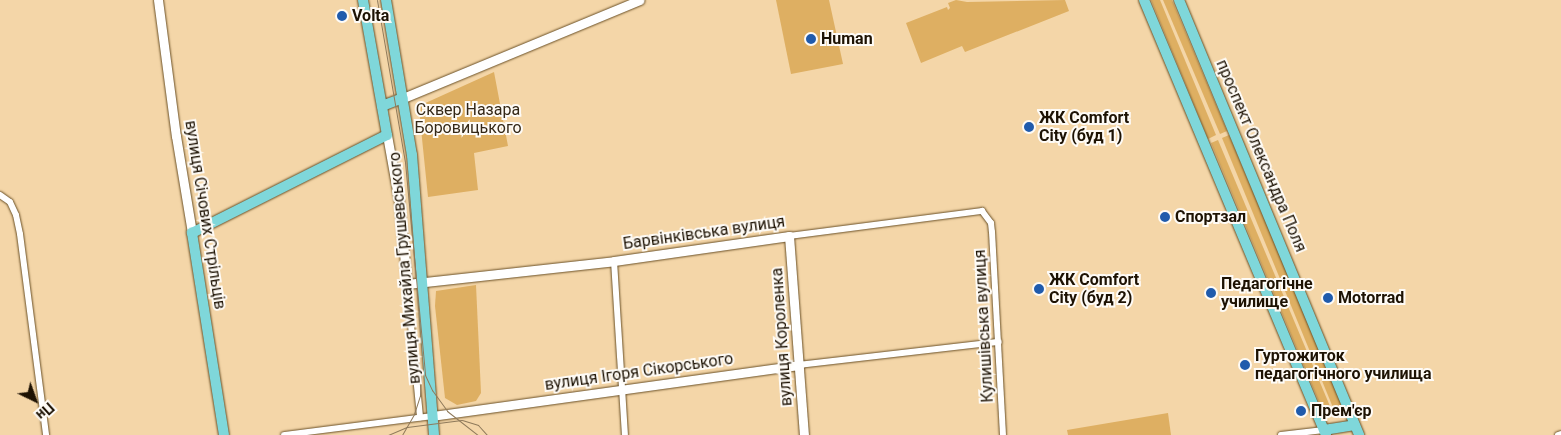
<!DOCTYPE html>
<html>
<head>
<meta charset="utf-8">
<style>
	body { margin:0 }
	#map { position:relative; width:1561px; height:435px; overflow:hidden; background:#f4d6a8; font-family:Roboto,sans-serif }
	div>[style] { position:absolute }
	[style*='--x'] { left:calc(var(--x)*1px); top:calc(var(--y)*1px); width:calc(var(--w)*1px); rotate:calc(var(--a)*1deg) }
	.green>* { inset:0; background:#deaf62 }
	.roads { filter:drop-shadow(0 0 1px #6a5026) drop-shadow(0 0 1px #6a5026) }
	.street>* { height:6px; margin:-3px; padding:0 3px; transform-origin:3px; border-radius:3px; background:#fff }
	.secondary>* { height:9px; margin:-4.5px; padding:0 4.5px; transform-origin:4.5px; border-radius:4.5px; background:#fff }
	.primary>* { height:10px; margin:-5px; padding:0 5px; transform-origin:5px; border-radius:5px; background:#7fd7da }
	.tram>* { height:1px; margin:-0.5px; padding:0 0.5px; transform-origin:0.5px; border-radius:0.5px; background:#8f7a5b }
	.dots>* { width:14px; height:14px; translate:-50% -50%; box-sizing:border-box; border:2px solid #fefbf6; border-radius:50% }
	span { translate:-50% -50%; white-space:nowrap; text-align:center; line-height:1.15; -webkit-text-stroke:4px #fefbf6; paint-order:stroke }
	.poi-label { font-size:16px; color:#1d1203; font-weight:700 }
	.left { translate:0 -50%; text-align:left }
	.park-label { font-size:16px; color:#342817 }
	.street-label { font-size:16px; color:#1d1203 }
	.north { position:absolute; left:10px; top:375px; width:50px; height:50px; -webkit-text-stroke:4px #fefbf6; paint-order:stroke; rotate:138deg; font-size:14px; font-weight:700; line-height:20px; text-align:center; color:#1d1203 }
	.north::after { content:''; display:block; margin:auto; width:18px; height:22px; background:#1d1203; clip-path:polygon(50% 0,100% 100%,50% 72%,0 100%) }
</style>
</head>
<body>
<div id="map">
	<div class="green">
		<i style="clip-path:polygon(776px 0,829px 0,843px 64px,791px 74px)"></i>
		<i style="clip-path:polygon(956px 0,967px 2px,1065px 0,1069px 11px,965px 52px,962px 46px,921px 63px,906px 23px,947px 7px,948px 10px,950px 8px,948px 3px)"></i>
		<i style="clip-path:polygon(1151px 0,1160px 0,1216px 135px,1208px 139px)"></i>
		<i style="clip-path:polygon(1163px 0,1172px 0,1227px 131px,1220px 134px)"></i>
		<i style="clip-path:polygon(494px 72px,508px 146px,474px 153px,478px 190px,428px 197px,420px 119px,421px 105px)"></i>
		<i style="clip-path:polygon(1229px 135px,1343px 407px,1334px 410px,1222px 138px)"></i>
		<i style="clip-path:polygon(1218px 140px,1332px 411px,1324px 414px,1211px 143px)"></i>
		<i style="clip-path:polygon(476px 285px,481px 393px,476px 401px,457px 405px,445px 398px,435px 306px,436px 291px)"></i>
		<i style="clip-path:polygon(1168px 413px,1171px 435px,1068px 435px,1067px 430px)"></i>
	</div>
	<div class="roads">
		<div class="street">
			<i style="--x:0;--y:195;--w:12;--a:35"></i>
			<i style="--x:10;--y:202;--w:14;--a:65"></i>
			<i style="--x:16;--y:215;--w:19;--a:78"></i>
			<i style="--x:20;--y:234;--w:203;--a:82.6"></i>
			<i style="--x:789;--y:236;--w:195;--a:-7.4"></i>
			<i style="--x:982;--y:211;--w:15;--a:53"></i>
			<i style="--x:991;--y:223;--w:9;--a:84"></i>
			<i style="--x:992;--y:232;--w:203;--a:86.9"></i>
			<i style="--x:614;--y:261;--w:174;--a:86.4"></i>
			<i style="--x:407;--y:284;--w:134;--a:84.4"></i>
			<i style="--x:799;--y:365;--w:201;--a:-6.6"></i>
			<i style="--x:284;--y:435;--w:149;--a:-7.3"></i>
			<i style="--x:1281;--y:435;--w:43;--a:-6.6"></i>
			<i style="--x:1558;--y:435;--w:3;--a:-18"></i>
		</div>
		<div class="secondary">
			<i style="--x:158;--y:0;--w:137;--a:82.5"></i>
			<i style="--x:176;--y:136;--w:98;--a:80.6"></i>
			<i style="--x:403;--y:98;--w:256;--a:-22.5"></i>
			<i style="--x:387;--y:135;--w:68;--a:79.8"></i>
			<i style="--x:399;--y:202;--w:82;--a:84.4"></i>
			<i style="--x:407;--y:284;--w:208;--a:-6.3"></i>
			<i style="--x:614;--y:261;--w:177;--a:-8.1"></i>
			<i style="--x:789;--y:236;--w:200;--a:85.7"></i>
			<i style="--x:432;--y:416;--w:371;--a:-7.9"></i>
		</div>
		<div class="primary">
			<i style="--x:386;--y:0;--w:157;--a:80.5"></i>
			<i style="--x:412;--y:155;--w:281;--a:85.5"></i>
			<i style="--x:1144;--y:0;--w:472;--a:67.3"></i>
			<i style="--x:1179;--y:0;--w:471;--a:67.5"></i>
			<i style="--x:382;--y:106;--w:22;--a:-21"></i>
			<i style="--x:1324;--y:430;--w:31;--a:-9"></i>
			<i style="--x:224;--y:435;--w:205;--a:-99"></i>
			<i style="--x:192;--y:233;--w:218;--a:-26.7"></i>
			<i style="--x:387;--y:135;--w:137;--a:-100.1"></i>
		</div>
	</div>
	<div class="tram">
		<i style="--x:377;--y:0;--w:164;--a:80.2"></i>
		<i style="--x:405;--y:162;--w:214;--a:84.6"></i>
		<i style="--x:425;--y:375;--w:17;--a:65"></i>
		<i style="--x:432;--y:390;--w:26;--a:54"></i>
		<i style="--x:447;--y:411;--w:39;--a:38"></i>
		<i style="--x:388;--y:435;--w:21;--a:-23"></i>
		<i style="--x:407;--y:427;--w:55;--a:-7.3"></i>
		<i style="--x:462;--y:420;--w:17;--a:17"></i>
		<i style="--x:478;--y:425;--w:13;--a:48"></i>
		<i style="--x:402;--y:435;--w:24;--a:-60"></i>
		<i style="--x:414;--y:414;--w:19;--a:-72"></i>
		<i style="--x:420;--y:396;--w:24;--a:-88"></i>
	</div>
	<div class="dots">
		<i style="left:342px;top:16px;background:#205bac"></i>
		<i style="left:811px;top:39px;background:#205bac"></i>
		<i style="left:1029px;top:127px;background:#205bac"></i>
		<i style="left:1165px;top:217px;background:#205bac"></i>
		<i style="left:1039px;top:289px;background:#205bac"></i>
		<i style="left:1211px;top:293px;background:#205bac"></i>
		<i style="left:1328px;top:298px;background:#205bac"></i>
		<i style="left:1245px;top:365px;background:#205bac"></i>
		<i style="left:1301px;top:411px;background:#205bac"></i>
	</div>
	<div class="poi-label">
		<span class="left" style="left:352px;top:16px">Volta</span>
		<span class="left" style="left:821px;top:39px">Human</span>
		<span class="left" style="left:1039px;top:127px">ЖК Comfort<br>City (буд 1)</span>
		<span class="left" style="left:1175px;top:217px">Спортзал</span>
		<span class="left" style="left:1049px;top:289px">ЖК Comfort<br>City (буд 2)</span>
		<span class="left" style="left:1221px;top:293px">Педагогічне<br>училище</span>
		<span class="left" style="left:1338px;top:298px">Motorrad</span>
		<span class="left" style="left:1255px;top:365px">Гуртожиток<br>педагогічного училища</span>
		<span class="left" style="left:1311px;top:411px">Прем'єр</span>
	</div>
	<div class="park-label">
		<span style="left:468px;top:119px">Сквер Назара<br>Боровицького</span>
	</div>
	<div class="street-label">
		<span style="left:1261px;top:156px;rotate:67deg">проспект Олександра Поля</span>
		<span style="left:205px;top:215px;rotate:81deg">вулиця Січових Стрільців</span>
		<span style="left:704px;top:233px;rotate:-8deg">Барвінківська вулиця</span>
		<span style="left:405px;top:268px;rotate:-95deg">вулиця Михайла Грушевського</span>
		<span style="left:984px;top:326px;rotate:-93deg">Кулишівська вулиця</span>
		<span style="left:782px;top:337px;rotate:-94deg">вулиця Короленка</span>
		<span style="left:639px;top:372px;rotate:-8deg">вулиця Ігоря Сікорського</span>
	</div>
	<div class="north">Пн</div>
</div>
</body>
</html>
